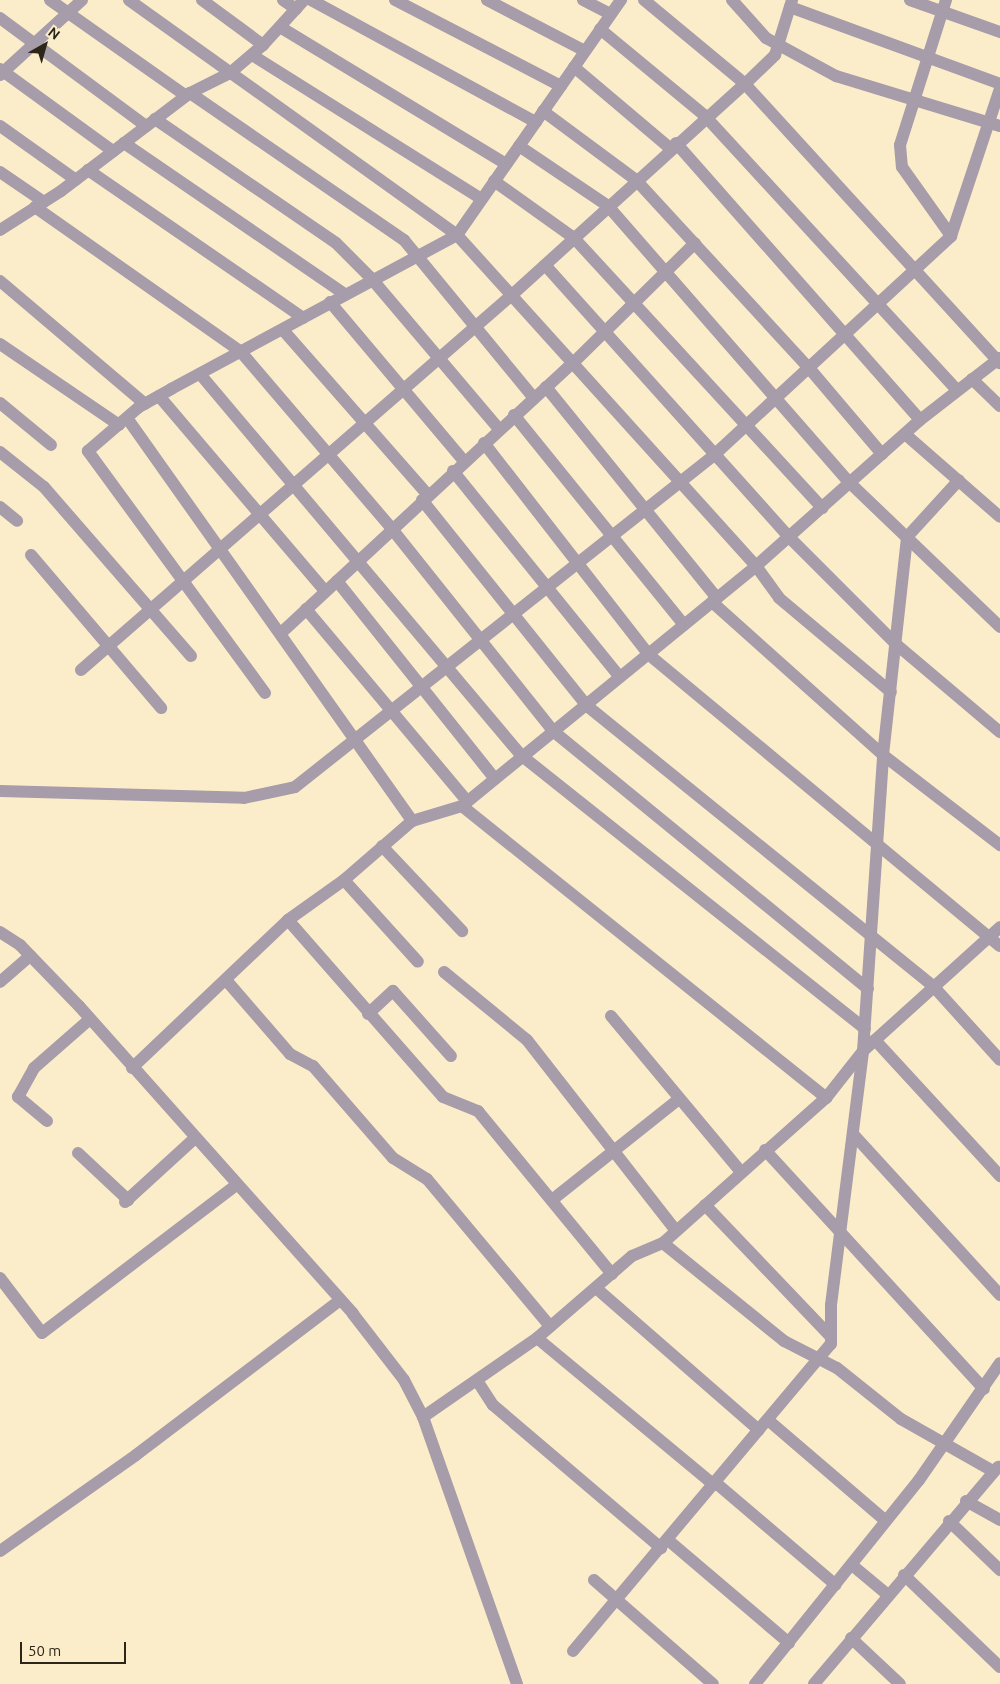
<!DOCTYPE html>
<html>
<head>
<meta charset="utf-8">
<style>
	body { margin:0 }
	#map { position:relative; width:1000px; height:1684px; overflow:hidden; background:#fcedca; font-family:Ubuntu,sans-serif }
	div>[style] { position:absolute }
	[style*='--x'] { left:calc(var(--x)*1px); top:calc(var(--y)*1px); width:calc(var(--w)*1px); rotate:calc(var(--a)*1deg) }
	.minor>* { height:12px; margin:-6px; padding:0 6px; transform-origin:6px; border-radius:6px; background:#a69caa }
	span { translate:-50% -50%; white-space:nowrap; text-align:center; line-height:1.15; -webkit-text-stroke:5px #fcedca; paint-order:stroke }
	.north { position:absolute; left:20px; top:20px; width:50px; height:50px; -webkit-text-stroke:4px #fcedca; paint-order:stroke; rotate:38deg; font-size:14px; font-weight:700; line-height:20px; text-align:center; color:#2c2619 }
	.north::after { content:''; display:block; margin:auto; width:18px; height:22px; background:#2c2619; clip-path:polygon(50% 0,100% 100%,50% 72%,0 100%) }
	.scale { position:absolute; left:20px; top:1642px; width:106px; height:22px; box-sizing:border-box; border:2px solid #2c2619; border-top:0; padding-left:6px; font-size:15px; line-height:18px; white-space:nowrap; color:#2c2619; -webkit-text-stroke:4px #fcedca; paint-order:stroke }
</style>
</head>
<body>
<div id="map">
	<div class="minor">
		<i style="--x:50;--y:0;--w:166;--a:35.2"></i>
		<i style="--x:129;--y:0;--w:403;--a:35.6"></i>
		<i style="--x:457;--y:235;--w:446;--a:47.9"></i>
		<i style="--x:756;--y:566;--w:39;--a:54"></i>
		<i style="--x:779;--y:598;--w:146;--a:40"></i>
		<i style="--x:202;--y:0;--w:76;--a:36.4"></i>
		<i style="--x:283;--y:0;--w:16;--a:35"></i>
		<i style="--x:311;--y:0;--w:256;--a:28.5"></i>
		<i style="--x:395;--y:0;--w:187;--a:27.4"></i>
		<i style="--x:487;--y:0;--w:110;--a:27.5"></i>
		<i style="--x:583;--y:0;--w:31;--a:27"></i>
		<i style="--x:644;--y:0;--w:131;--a:39.7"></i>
		<i style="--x:745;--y:84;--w:378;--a:47.6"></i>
		<i style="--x:732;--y:0;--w:51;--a:48.2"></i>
		<i style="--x:766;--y:38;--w:80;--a:28.5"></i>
		<i style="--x:836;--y:76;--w:171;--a:17"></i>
		<i style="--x:910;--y:0;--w:96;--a:19.6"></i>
		<i style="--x:946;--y:0;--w:152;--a:107.6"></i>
		<i style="--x:900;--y:145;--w:22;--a:85"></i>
		<i style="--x:902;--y:167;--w:85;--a:54.6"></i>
		<i style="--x:790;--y:7;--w:224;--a:20.1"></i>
		<i style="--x:0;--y:18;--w:182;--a:36.5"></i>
		<i style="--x:280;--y:27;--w:264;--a:31.2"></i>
		<i style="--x:600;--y:29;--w:136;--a:39.6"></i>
		<i style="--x:705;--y:116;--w:372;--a:47.4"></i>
		<i style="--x:252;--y:55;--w:271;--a:32.1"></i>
		<i style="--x:574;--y:67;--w:126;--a:40.2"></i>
		<i style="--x:0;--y:69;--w:140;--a:36"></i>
		<i style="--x:0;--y:75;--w:111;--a:-42.4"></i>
		<i style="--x:190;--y:93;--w:260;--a:34.5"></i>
		<i style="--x:404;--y:240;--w:205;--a:50.6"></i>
		<i style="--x:543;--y:111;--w:116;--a:36.6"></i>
		<i style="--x:636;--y:180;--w:255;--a:47.4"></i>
		<i style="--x:809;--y:368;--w:113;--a:49.7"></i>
		<i style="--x:155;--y:119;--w:219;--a:34.4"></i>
		<i style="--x:336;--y:243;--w:49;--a:45"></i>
		<i style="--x:371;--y:278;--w:198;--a:49.7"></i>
		<i style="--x:0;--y:126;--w:93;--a:35.4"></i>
		<i style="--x:124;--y:143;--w:265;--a:34.4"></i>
		<i style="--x:676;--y:143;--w:369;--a:48.6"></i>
		<i style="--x:519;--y:146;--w:107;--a:34"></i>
		<i style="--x:608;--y:206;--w:368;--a:48.9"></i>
		<i style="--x:850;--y:483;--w:208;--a:43.8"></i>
		<i style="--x:88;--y:170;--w:261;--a:34.5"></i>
		<i style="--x:0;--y:172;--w:53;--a:34.3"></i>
		<i style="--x:494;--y:181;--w:98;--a:35.5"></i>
		<i style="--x:574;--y:238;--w:367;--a:47.4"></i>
		<i style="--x:35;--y:207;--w:252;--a:35.1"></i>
		<i style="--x:241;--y:352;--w:233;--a:49.5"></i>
		<i style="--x:392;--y:529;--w:258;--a:51.4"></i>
		<i style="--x:553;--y:731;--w:407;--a:39.3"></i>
		<i style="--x:0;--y:230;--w:72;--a:-32.6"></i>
		<i style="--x:61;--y:191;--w:162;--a:-37.2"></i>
		<i style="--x:190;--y:93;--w:45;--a:-26.6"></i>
		<i style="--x:230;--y:73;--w:43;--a:-40.3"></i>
		<i style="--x:263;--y:45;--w:61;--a:-47.7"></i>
		<i style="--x:545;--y:265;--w:365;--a:48.1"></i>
		<i style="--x:789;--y:537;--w:153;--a:45"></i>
		<i style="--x:897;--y:645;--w:135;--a:40.2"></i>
		<i style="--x:0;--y:281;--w:190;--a:40.3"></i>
		<i style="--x:330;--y:302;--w:208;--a:49.9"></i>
		<i style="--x:283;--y:330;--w:220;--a:48.7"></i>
		<i style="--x:0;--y:344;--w:144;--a:34.2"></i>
		<i style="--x:200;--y:374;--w:500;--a:49.9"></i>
		<i style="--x:522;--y:756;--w:438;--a:38.5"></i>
		<i style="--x:972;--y:379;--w:39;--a:44"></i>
		<i style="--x:546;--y:387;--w:272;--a:51"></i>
		<i style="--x:159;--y:396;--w:256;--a:49.6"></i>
		<i style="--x:0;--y:403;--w:66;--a:39.5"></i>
		<i style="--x:514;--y:415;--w:270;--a:51"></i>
		<i style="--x:127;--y:418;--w:494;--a:54.7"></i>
		<i style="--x:905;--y:434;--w:126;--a:41.1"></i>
		<i style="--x:484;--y:443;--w:267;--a:52.1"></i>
		<i style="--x:648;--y:654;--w:457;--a:39.7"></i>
		<i style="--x:0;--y:452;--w:56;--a:38.5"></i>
		<i style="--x:44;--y:487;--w:224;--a:49"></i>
		<i style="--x:453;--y:471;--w:265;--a:51"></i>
		<i style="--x:422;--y:500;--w:263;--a:51.3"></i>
		<i style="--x:586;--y:705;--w:448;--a:39"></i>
		<i style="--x:934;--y:987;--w:98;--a:47.9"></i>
		<i style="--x:0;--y:507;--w:22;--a:39"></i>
		<i style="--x:31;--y:555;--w:201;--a:49.6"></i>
		<i style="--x:337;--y:581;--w:253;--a:51.4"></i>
		<i style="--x:712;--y:602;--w:229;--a:41.8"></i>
		<i style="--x:883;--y:755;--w:148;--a:37.6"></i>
		<i style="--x:306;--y:609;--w:251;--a:50"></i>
		<i style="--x:281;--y:633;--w:398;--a:-42.8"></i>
		<i style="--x:573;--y:363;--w:171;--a:-44.5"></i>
		<i style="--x:81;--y:670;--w:573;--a:-41.04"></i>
		<i style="--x:513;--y:294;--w:313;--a:-42.2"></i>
		<i style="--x:745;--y:84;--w:42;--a:-44"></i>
		<i style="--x:775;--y:55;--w:58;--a:-72.8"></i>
		<i style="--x:265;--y:693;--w:300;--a:-126.2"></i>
		<i style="--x:88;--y:451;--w:67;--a:-40.8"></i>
		<i style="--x:139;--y:407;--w:37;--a:-29"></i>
		<i style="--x:171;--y:389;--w:325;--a:-28.3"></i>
		<i style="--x:457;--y:235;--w:287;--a:-55.1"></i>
		<i style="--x:0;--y:791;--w:244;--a:1.6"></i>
		<i style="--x:244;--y:798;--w:52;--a:-12.2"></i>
		<i style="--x:295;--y:787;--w:533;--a:-38.37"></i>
		<i style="--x:713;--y:456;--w:324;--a:-42.7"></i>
		<i style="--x:951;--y:236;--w:155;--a:-71.6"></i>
		<i style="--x:462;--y:806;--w:467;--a:38.7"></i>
		<i style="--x:382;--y:846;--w:117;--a:46.7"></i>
		<i style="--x:344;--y:880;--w:110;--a:47.9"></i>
		<i style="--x:288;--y:920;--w:235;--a:48.8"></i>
		<i style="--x:443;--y:1097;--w:38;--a:22"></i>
		<i style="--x:478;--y:1111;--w:211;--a:50.6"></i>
		<i style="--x:0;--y:932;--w:24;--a:33"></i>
		<i style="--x:20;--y:945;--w:85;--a:46"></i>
		<i style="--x:79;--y:1006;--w:412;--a:48.3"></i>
		<i style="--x:353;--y:1314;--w:83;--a:52.3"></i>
		<i style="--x:404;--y:1380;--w:42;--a:62.8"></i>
		<i style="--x:423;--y:1417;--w:283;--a:70.6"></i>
		<i style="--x:444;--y:972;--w:107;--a:39.3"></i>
		<i style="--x:527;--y:1040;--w:242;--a:52"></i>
		<i style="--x:226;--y:980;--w:98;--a:49.1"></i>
		<i style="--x:290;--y:1054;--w:26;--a:28"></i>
		<i style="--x:313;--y:1066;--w:122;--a:49"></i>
		<i style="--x:393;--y:1158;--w:40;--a:32"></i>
		<i style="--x:427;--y:1179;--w:192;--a:50.1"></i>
		<i style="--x:0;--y:982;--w:40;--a:-41"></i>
		<i style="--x:368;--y:1014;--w:34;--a:-43"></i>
		<i style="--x:393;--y:991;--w:87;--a:48.3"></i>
		<i style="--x:611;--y:1016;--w:203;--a:50.2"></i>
		<i style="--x:875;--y:1040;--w:185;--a:47.4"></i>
		<i style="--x:132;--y:1068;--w:215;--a:-43.5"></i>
		<i style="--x:288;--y:920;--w:69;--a:-35.5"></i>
		<i style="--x:344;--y:880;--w:90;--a:-40.9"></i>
		<i style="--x:412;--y:821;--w:52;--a:-16.7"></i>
		<i style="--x:462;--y:806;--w:380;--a:-39.2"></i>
		<i style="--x:756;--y:566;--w:220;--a:-41.7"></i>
		<i style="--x:920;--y:420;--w:101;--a:-37.8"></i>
		<i style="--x:47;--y:1121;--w:38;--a:-140"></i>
		<i style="--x:18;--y:1097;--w:33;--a:-61"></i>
		<i style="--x:34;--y:1068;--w:74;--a:-41.2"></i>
		<i style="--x:853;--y:1134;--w:218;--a:47.6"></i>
		<i style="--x:765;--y:1150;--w:324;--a:47.5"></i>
		<i style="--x:78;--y:1153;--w:69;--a:43.2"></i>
		<i style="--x:552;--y:1200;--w:162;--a:-38.5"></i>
		<i style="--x:125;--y:1202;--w:93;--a:-42.4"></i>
		<i style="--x:705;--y:1205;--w:182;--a:46.3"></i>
		<i style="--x:663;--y:1243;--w:156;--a:39"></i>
		<i style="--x:784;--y:1341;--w:59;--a:27"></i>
		<i style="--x:837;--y:1368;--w:82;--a:38.6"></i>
		<i style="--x:901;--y:1419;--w:106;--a:29.5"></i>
		<i style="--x:0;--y:1278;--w:69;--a:52.6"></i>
		<i style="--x:42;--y:1333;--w:243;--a:-37.3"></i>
		<i style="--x:596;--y:1288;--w:216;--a:41.1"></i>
		<i style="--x:537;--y:1338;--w:230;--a:39.7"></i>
		<i style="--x:478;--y:1382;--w:27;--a:57"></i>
		<i style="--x:493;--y:1405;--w:221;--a:40.4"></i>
		<i style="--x:423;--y:1417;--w:139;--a:-34.7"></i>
		<i style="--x:537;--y:1338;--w:125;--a:-40.8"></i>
		<i style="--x:632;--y:1256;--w:34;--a:-23"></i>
		<i style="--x:663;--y:1243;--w:218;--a:-41.7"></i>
		<i style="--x:826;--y:1098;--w:60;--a:-51.8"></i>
		<i style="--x:863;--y:1051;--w:185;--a:-42.1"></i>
		<i style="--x:768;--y:1420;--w:155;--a:40.6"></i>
		<i style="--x:716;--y:1483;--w:157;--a:40.4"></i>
		<i style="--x:966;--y:1501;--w:39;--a:29"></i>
		<i style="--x:949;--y:1521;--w:71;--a:43.9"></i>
		<i style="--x:668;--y:1540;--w:159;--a:40.4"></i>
		<i style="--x:0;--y:1551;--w:166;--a:-35.2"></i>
		<i style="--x:136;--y:1455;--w:256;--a:-37.2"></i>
		<i style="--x:852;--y:1565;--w:47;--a:39.8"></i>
		<i style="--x:904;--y:1575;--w:133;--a:43.8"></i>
		<i style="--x:594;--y:1580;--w:158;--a:41.2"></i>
		<i style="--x:851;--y:1638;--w:67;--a:43.2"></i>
		<i style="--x:573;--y:1651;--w:401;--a:-50"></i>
		<i style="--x:831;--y:1344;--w:39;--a:-90"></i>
		<i style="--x:831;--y:1305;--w:256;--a:-82.8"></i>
		<i style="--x:863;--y:1051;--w:297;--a:-86.1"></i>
		<i style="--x:883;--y:755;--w:219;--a:-83.7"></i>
		<i style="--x:907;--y:537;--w:77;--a:-47.6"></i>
		<i style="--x:755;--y:1684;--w:262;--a:-51.2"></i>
		<i style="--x:919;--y:1480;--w:142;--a:-55.3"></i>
		<i style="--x:814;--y:1684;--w:285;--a:-49.7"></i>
	</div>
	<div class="north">N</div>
	<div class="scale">50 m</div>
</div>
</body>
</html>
